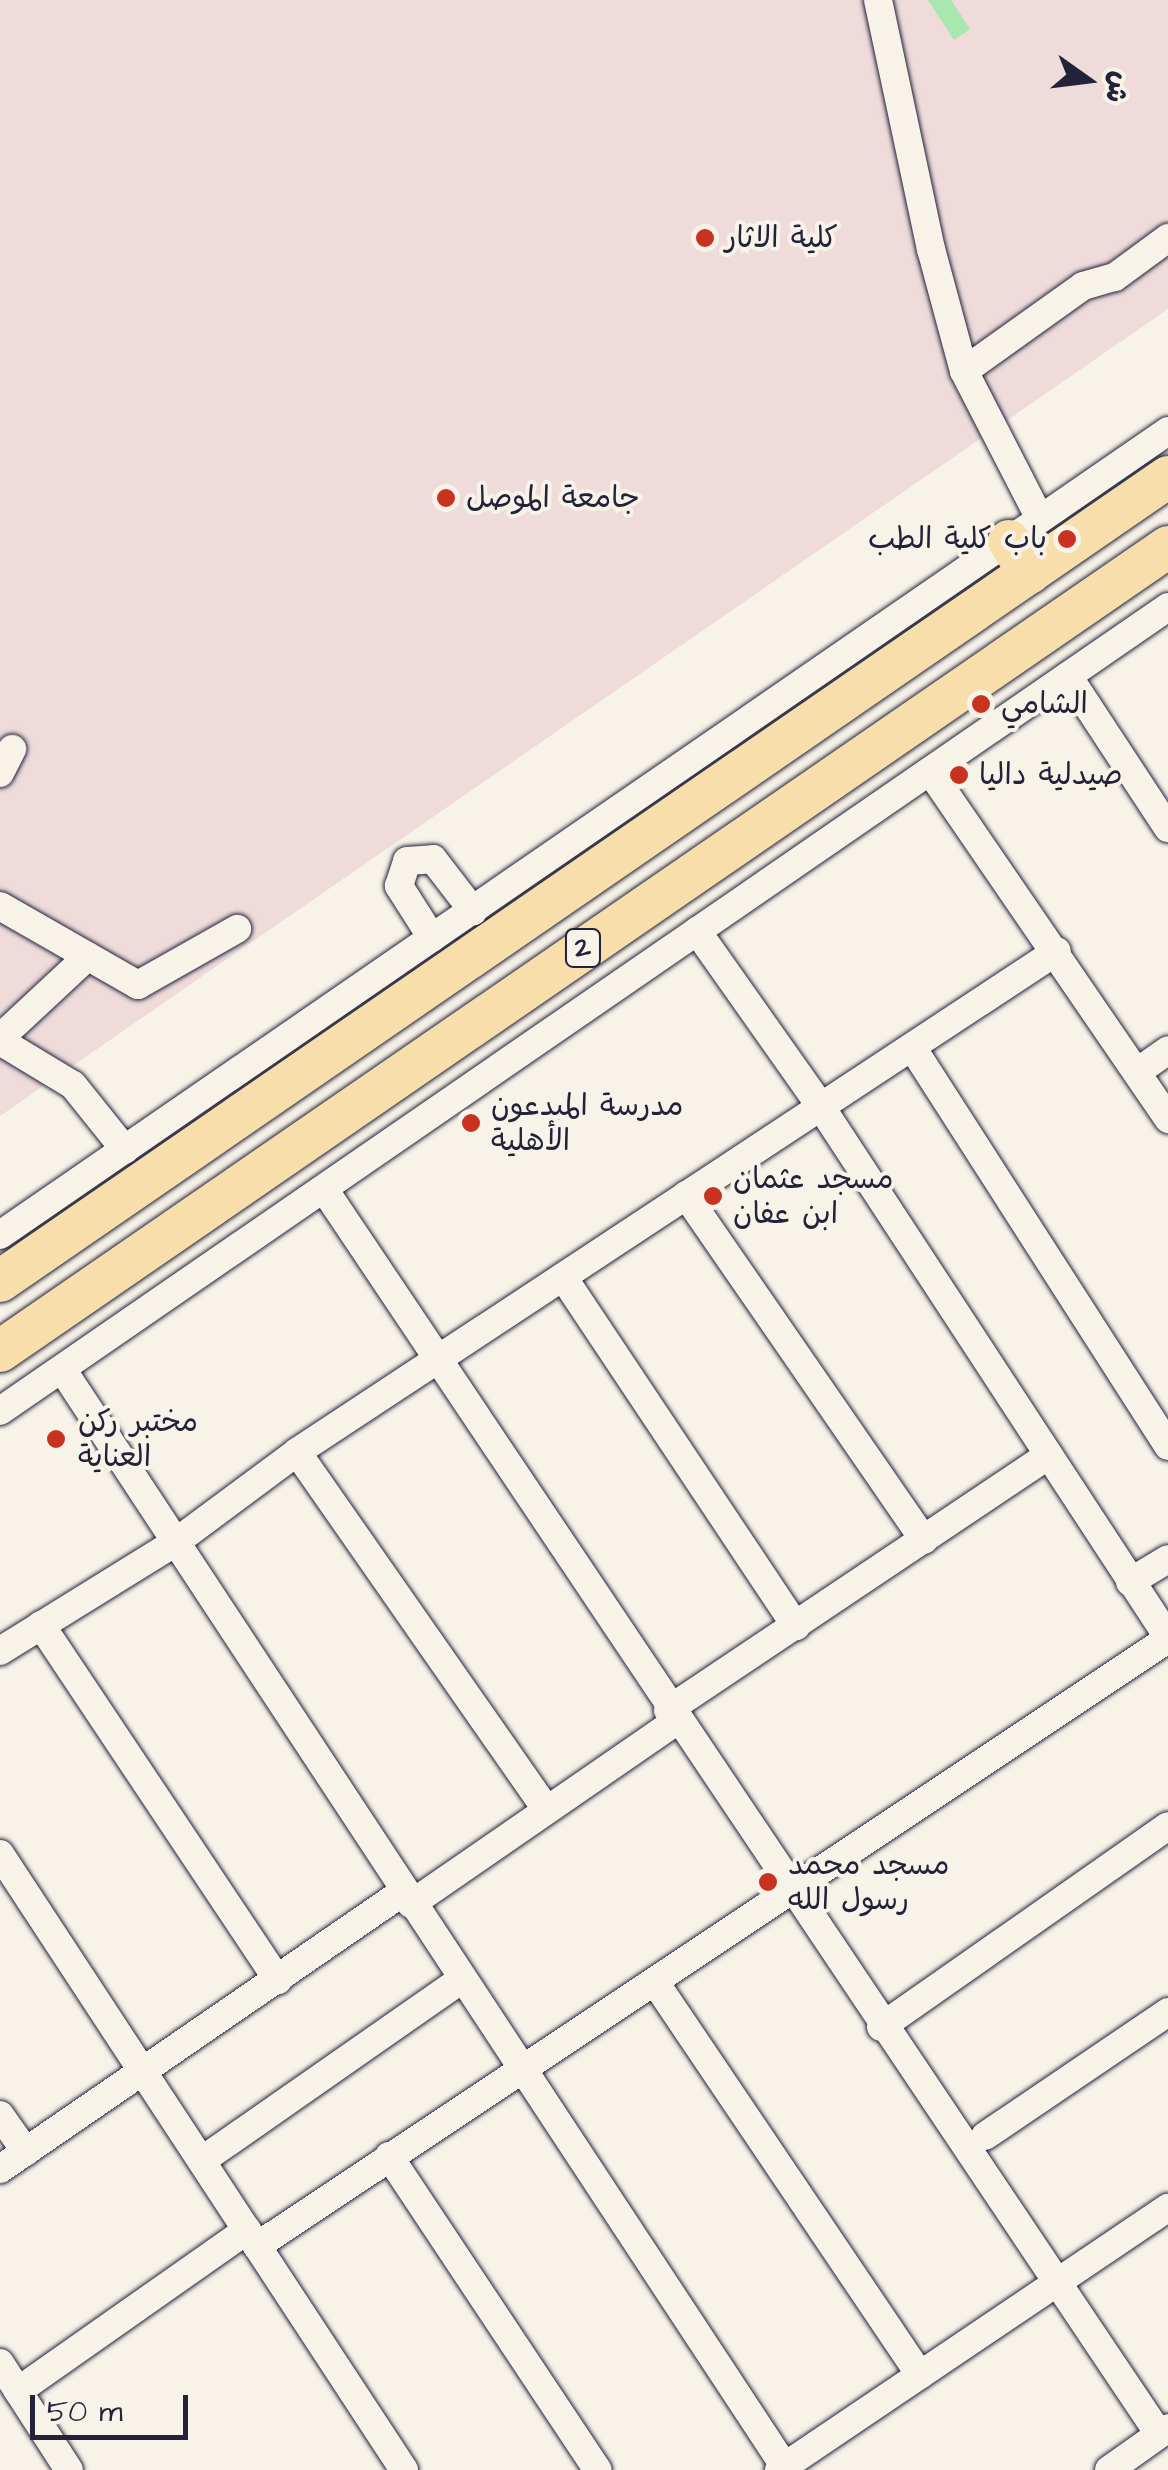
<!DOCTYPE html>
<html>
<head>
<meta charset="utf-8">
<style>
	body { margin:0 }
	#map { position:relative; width:1168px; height:2470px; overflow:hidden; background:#f7f3e8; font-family:"Architects Daughter","Playpen Sans Arabic",sans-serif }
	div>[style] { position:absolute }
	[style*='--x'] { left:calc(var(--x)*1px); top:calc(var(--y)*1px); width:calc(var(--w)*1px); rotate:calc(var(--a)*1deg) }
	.built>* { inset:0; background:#eedbda }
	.green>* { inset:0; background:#a8e7af }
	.roads { filter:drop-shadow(0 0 2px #22223b) drop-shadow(0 0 2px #22223b) }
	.minor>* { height:28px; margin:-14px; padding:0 14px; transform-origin:14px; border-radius:14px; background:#f7f3e8 }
	.highway>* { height:42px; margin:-21px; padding:0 21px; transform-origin:21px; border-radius:21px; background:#f8deab }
	.dots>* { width:28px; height:28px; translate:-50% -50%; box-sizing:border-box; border:5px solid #f7f3e8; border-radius:50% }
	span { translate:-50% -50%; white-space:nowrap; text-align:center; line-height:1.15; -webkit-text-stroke:8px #f7f3e8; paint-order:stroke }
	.shield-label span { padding:2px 8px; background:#f7f3e8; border:2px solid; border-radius:8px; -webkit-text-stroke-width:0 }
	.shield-label { font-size:28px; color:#22223b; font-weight:700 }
	.poi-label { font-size:30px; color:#22223b }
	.left { translate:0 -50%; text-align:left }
	.right { translate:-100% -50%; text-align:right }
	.north { position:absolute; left:1038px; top:30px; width:100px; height:100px; -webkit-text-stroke:8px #f7f3e8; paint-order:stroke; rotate:104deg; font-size:28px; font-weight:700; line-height:40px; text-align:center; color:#22223b }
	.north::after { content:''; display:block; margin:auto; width:35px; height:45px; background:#22223b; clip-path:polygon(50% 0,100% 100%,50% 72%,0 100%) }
	.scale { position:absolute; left:30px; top:2395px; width:158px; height:45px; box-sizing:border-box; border:5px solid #22223b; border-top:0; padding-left:12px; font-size:30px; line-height:35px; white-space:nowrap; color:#22223b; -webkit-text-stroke:8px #f7f3e8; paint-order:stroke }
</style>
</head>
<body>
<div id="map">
	<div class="built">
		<i style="clip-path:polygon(0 0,1168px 0,1168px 309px,0 1116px)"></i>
	</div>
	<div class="green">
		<i style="clip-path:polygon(928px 0,951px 0,970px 29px,954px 40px)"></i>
	</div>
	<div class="roads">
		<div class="minor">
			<i style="--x:878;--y:0;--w:255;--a:78"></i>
			<i style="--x:931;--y:249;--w:126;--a:74.9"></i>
			<i style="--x:964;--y:371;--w:166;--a:62.8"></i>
			<i style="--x:964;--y:371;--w:146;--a:-35.5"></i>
			<i style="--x:1083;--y:286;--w:33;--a:-16"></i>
			<i style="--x:1115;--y:277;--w:66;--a:-36.3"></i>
			<i style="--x:1068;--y:676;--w:182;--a:56.7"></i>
			<i style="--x:930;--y:771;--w:422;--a:55.6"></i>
			<i style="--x:0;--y:773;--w:27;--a:-63"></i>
			<i style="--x:0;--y:906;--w:159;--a:29.8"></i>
			<i style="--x:138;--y:985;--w:114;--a:-29.5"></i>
			<i style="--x:697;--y:931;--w:215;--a:54.8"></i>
			<i style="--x:821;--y:1107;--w:633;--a:56.79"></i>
			<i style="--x:432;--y:938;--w:62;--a:-122.4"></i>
			<i style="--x:399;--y:886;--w:26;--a:-72"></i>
			<i style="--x:407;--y:861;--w:26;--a:-4"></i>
			<i style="--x:433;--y:859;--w:66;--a:52.4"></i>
			<i style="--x:0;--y:1038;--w:120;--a:-43"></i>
			<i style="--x:0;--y:1041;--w:85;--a:31.1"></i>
			<i style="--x:73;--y:1085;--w:83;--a:51.3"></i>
			<i style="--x:912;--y:1047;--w:474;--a:57.3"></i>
			<i style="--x:1137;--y:1072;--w:38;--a:-35"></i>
			<i style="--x:324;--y:1189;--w:1499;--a:56.15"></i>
			<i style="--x:686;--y:1195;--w:419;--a:55.4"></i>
			<i style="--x:0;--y:1235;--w:1418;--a:-34.54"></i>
			<i style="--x:563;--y:1277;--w:420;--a:56.3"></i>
			<i style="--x:62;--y:1369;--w:1318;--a:56.64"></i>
			<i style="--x:0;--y:1411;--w:1418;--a:-34.54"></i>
			<i style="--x:297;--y:1452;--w:435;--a:55.1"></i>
			<i style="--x:1130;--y:1582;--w:44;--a:-31.2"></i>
			<i style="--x:41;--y:1625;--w:427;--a:56.3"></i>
			<i style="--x:0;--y:1651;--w:207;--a:-31.8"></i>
			<i style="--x:176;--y:1542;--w:151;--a:-36.6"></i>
			<i style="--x:297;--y:1452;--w:910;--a:-33.39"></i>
			<i style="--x:668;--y:1710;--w:458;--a:-33.8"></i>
			<i style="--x:0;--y:1854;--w:737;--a:56.74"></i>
			<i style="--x:411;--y:1904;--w:322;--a:-34.6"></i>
			<i style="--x:655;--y:1982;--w:474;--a:56"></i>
			<i style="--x:881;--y:2027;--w:350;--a:-35"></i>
			<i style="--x:0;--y:2115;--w:45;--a:54.9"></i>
			<i style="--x:985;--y:2136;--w:221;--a:-34.1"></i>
			<i style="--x:389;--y:2156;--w:377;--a:56.4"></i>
			<i style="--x:204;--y:2159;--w:313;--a:-34.9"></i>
			<i style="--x:0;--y:2169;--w:489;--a:-34.5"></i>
			<i style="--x:257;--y:2246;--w:1095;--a:-33.68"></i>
			<i style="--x:0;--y:2363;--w:127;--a:57.2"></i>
			<i style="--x:18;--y:2391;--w:280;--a:-35.1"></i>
			<i style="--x:779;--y:2470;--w:469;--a:-34"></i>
			<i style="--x:1109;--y:2470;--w:72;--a:-35.4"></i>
		</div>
		<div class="highway">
			<i style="--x:1009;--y:541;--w:38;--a:58"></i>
			<i style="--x:0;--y:1281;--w:1418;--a:-34.54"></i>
			<i style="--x:0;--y:1351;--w:1418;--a:-34.54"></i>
		</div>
	</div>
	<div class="dots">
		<i style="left:705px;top:238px;background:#c8321e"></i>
		<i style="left:446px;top:498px;background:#c8321e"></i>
		<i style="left:1067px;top:539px;background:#c8321e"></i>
		<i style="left:981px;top:704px;background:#c8321e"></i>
		<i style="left:959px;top:775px;background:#c8321e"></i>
		<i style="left:471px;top:1123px;background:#c8321e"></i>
		<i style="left:713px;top:1196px;background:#c8321e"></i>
		<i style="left:56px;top:1439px;background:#c8321e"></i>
		<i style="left:768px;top:1882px;background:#c8321e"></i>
	</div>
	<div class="shield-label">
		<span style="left:583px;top:948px">2</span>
	</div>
	<div class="poi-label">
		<span class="left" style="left:725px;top:238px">كلية الاثار</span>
		<span class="left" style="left:466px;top:498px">جامعة الموصل</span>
		<span class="right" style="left:1047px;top:539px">باب كلية الطب</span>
		<span class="left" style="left:1001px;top:704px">الشامي</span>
		<span class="left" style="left:979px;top:775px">صيدلية داليا</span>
		<span class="left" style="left:491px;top:1123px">مدرسة المبدعون<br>الأهلية</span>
		<span class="left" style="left:733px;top:1196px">مسجد عثمان<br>ابن عفان</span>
		<span class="left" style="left:78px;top:1439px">مختبر ركن<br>العناية</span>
		<span class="left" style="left:788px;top:1882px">مسجد محمد<br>رسول الله</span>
	</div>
	<div class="north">ش</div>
	<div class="scale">50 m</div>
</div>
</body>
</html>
